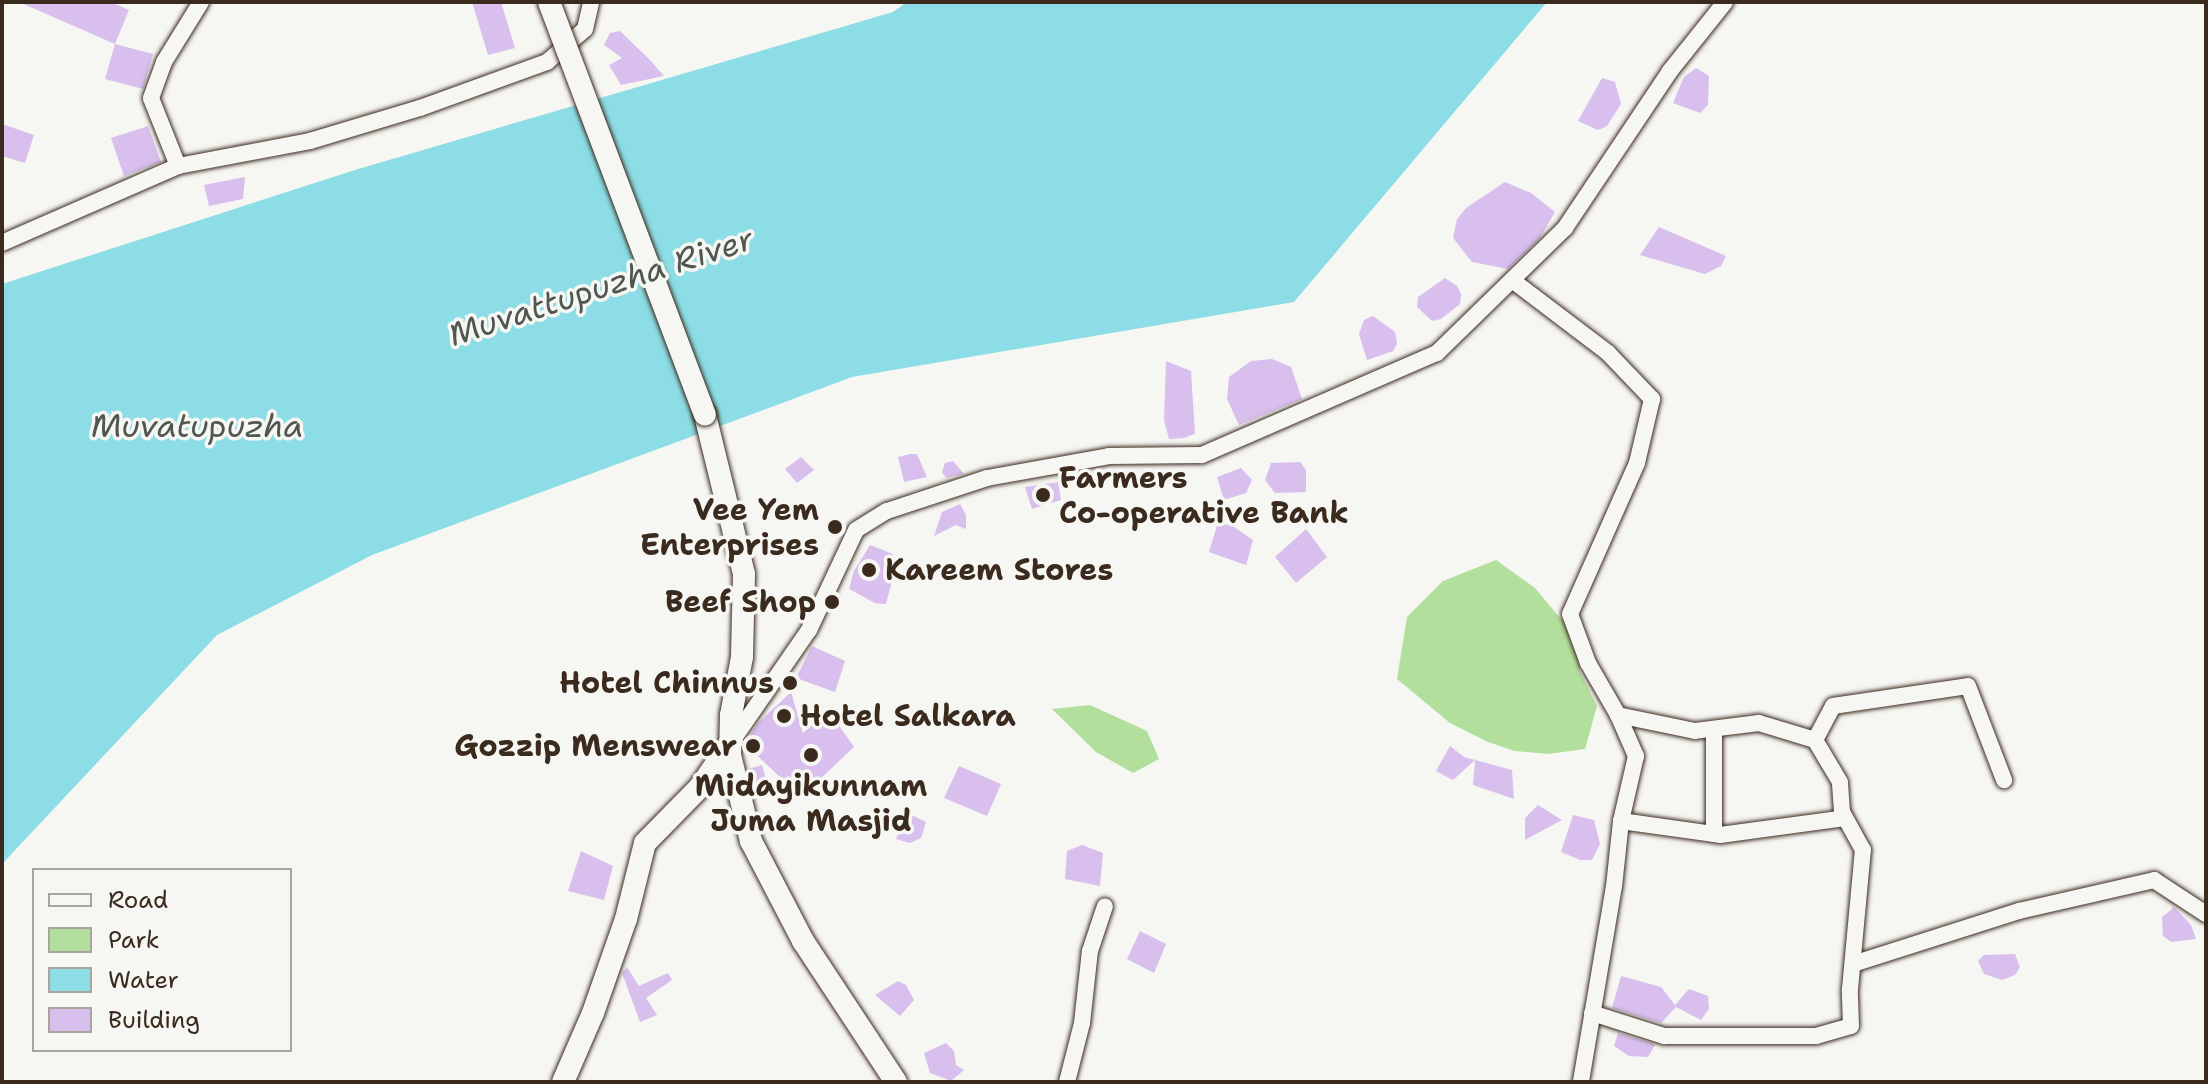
<!DOCTYPE html>
<html>
<head>
<meta charset="utf-8">
<style>
	body { margin:0 }
	#map { position:relative; width:2208px; height:1084px; overflow:hidden; background:#f6f6f2; font-family:"Shantell Sans",sans-serif }
	div>[style] { position:absolute }
	[style*='--x'] { left:calc(var(--x)*1px); top:calc(var(--y)*1px); width:calc(var(--w)*1px); rotate:calc(var(--a)*1deg) }
	.green>* { inset:0; background:#b3df9d }
	.water>* { inset:0; background:#8cdde5 }
	.building>* { inset:0; background:#d8bfee }
	.roads { filter:drop-shadow(0 0 2px #3b2a1e) drop-shadow(0 0 2px #3b2a1e) }
	.street>* { height:16px; margin:-8px; padding:0 8px; transform-origin:8px; border-radius:8px; background:#f6f6f2 }
	.secondary>* { height:22px; margin:-11px; padding:0 11px; transform-origin:11px; border-radius:11px; background:#f6f6f2 }
	.bridges { filter:drop-shadow(0 0 2px #3b2a1e) drop-shadow(0 0 2px #3b2a1e) }
	.secondary-bridge>* { height:22px; margin:-11px; padding:0 11px; transform-origin:11px; border-radius:11px; background:#f6f6f2 }
	.dots>* { width:22px; height:22px; translate:-50% -50%; box-sizing:border-box; border:4px solid #f6f6f2; border-radius:50% }
	span { translate:-50% -50%; white-space:nowrap; text-align:center; line-height:1.15; -webkit-text-stroke:7px #f6f6f2; paint-order:stroke }
	.poi-label { font-size:30px; color:#3b2a1e; font-weight:700 }
	.left { translate:0 -50%; text-align:left }
	.right { translate:-100% -50%; text-align:right }
	.water-label { font-size:32px; color:#4f5750; font-style:italic }
	.frame { position:absolute; inset:0; border:4px solid #3b2a1e; pointer-events:none }
	.legend { position:absolute; left:32px; top:868px; width:260px; height:184px; box-sizing:border-box; background:#f6f6f2; border:2px solid #aba49d; margin:0; padding:10px 14px; list-style:none; font-size:24px; color:#3b2a1e }
	.legend li { display:flex; align-items:center; gap:16px; height:40px }
	.legend b { width:40px; border:2px solid #aba49d }
</style>
</head>
<body>
<div id="map">
	<div class="green">
		<i style="clip-path:polygon(1496px 560px,1535px 588px,1575px 636px,1580px 672px,1597px 706px,1585px 749px,1548px 754px,1515px 751px,1488px 742px,1450px 723px,1397px 679px,1407px 617px,1443px 581px)"></i>
		<i style="clip-path:polygon(1090px 705px,1147px 731px,1159px 759px,1133px 773px,1096px 752px,1052px 709px)"></i>
	</div>
	<div class="water">
		<i style="clip-path:polygon(907px 2px,1547px 2px,1294px 302px,852px 377px,372px 555px,217px 635px,2px 864px,2px 284px,355px 170px,893px 12px)"></i>
	</div>
	<div class="building">
		<i style="clip-path:polygon(19px 2px,111px 2px,129px 10px,115px 44px)"></i>
		<i style="clip-path:polygon(472px 2px,501px 2px,515px 48px,488px 55px)"></i>
		<i style="clip-path:polygon(620px 31px,650px 60px,664px 76px,621px 85px,609px 65px,622px 58px,604px 45px,610px 33px)"></i>
		<i style="clip-path:polygon(115px 44px,153px 54px,143px 89px,105px 79px)"></i>
		<i style="clip-path:polygon(1696px 68px,1709px 76px,1708px 105px,1700px 113px,1673px 103px,1684px 77px)"></i>
		<i style="clip-path:polygon(1602px 78px,1615px 82px,1621px 104px,1607px 126px,1598px 130px,1578px 121px)"></i>
		<i style="clip-path:polygon(2px 124px,34px 135px,25px 163px,2px 156px)"></i>
		<i style="clip-path:polygon(148px 126px,161px 162px,124px 176px,111px 138px)"></i>
		<i style="clip-path:polygon(245px 177px,243px 199px,209px 206px,204px 185px)"></i>
		<i style="clip-path:polygon(1505px 182px,1531px 193px,1555px 212px,1540px 238px,1508px 269px,1472px 262px,1453px 238px,1457px 219px,1466px 208px)"></i>
		<i style="clip-path:polygon(1659px 227px,1726px 256px,1721px 266px,1705px 274px,1640px 255px)"></i>
		<i style="clip-path:polygon(1445px 278px,1457px 286px,1461px 294px,1460px 304px,1441px 319px,1432px 321px,1417px 307px,1418px 297px)"></i>
		<i style="clip-path:polygon(1373px 316px,1395px 332px,1397px 344px,1393px 351px,1367px 360px,1359px 334px,1364px 320px)"></i>
		<i style="clip-path:polygon(1272px 359px,1291px 367px,1302px 399px,1239px 425px,1227px 399px,1229px 377px,1251px 361px)"></i>
		<i style="clip-path:polygon(1166px 361px,1191px 371px,1195px 434px,1184px 438px,1169px 439px,1164px 420px)"></i>
		<i style="clip-path:polygon(910px 454px,917px 454px,927px 477px,904px 482px,898px 457px)"></i>
		<i style="clip-path:polygon(801px 457px,814px 470px,797px 483px,785px 469px)"></i>
		<i style="clip-path:polygon(953px 461px,964px 474px,946px 478px,942px 472px,945px 463px)"></i>
		<i style="clip-path:polygon(1300px 462px,1306px 470px,1306px 492px,1275px 493px,1265px 480px,1271px 463px)"></i>
		<i style="clip-path:polygon(1241px 468px,1252px 480px,1246px 493px,1224px 500px,1217px 477px)"></i>
		<i style="clip-path:polygon(1058px 482px,1061px 500px,1032px 509px,1025px 487px)"></i>
		<i style="clip-path:polygon(960px 504px,966px 515px,966px 529px,956px 525px,934px 536px,942px 512px)"></i>
		<i style="clip-path:polygon(1218px 522px,1234px 527px,1253px 540px,1246px 565px,1209px 552px)"></i>
		<i style="clip-path:polygon(1306px 529px,1327px 557px,1296px 583px,1275px 557px)"></i>
		<i style="clip-path:polygon(870px 545px,893px 554px,888px 568px,895px 570px,886px 604px,875px 603px,849px 589px,854px 571px)"></i>
		<i style="clip-path:polygon(812px 646px,845px 661px,835px 692px,796px 678px)"></i>
		<i style="clip-path:polygon(791px 692px,803px 733px,829px 711px,854px 747px,801px 797px,745px 744px,758px 723px)"></i>
		<i style="clip-path:polygon(1450px 746px,1464px 757px,1512px 770px,1514px 799px,1473px 785px,1475px 760px,1453px 780px,1436px 771px)"></i>
		<i style="clip-path:polygon(762px 765px,771px 795px,754px 793px,748px 769px)"></i>
		<i style="clip-path:polygon(959px 766px,1001px 784px,987px 816px,944px 798px)"></i>
		<i style="clip-path:polygon(1538px 805px,1562px 820px,1525px 840px,1525px 818px)"></i>
		<i style="clip-path:polygon(908px 813px,926px 822px,921px 838px,910px 843px,896px 839px)"></i>
		<i style="clip-path:polygon(1573px 815px,1594px 820px,1600px 844px,1592px 860px,1580px 860px,1561px 852px)"></i>
		<i style="clip-path:polygon(1082px 845px,1103px 853px,1100px 886px,1065px 879px,1067px 851px)"></i>
		<i style="clip-path:polygon(581px 851px,613px 866px,604px 900px,568px 891px)"></i>
		<i style="clip-path:polygon(2174px 907px,2191px 925px,2196px 939px,2171px 942px,2163px 936px,2162px 917px)"></i>
		<i style="clip-path:polygon(1140px 931px,1166px 944px,1154px 973px,1127px 959px)"></i>
		<i style="clip-path:polygon(2015px 954px,2020px 967px,2015px 975px,2002px 980px,1984px 974px,1978px 961px,1984px 955px)"></i>
		<i style="clip-path:polygon(627px 967px,639px 986px,668px 973px,672px 980px,646px 998px,657px 1015px,640px 1022px,622px 973px)"></i>
		<i style="clip-path:polygon(1621px 976px,1661px 987px,1675px 1005px,1689px 989px,1708px 996px,1709px 1009px,1701px 1020px,1676px 1007px,1661px 1023px,1612px 1008px)"></i>
		<i style="clip-path:polygon(898px 981px,906px 985px,914px 1000px,900px 1016px,875px 995px)"></i>
		<i style="clip-path:polygon(1618px 1033px,1654px 1044px,1655px 1045px,1648px 1057px,1629px 1056px,1614px 1046px)"></i>
		<i style="clip-path:polygon(946px 1043px,954px 1051px,956px 1065px,964px 1070px,951px 1081px,930px 1073px,924px 1053px)"></i>
	</div>
	<div class="roads">
		<div class="street">
			<i style="--x:178;--y:166;--w:73;--a:-111.7"></i>
			<i style="--x:151;--y:98;--w:38;--a:-70"></i>
			<i style="--x:164;--y:62;--w:70;--a:-58.3"></i>
			<i style="--x:2;--y:243;--w:192;--a:-23.6"></i>
			<i style="--x:178;--y:166;--w:134;--a:-10.7"></i>
			<i style="--x:310;--y:141;--w:115;--a:-16.7"></i>
			<i style="--x:420;--y:108;--w:135;--a:-19.9"></i>
			<i style="--x:547;--y:62;--w:50;--a:-41"></i>
			<i style="--x:585;--y:29;--w:28;--a:-77"></i>
			<i style="--x:1512;--y:280;--w:121;--a:37.2"></i>
			<i style="--x:1608;--y:353;--w:64;--a:46.3"></i>
			<i style="--x:1652;--y:399;--w:66;--a:103.2"></i>
			<i style="--x:1637;--y:463;--w:165;--a:113.9"></i>
			<i style="--x:1570;--y:614;--w:52;--a:69.8"></i>
			<i style="--x:1588;--y:663;--w:60;--a:60"></i>
			<i style="--x:1618;--y:715;--w:45;--a:66.3"></i>
			<i style="--x:1636;--y:756;--w:67;--a:103"></i>
			<i style="--x:1621;--y:821;--w:65;--a:96.1"></i>
			<i style="--x:1614;--y:886;--w:199;--a:99.6"></i>
			<i style="--x:1815;--y:740;--w:38;--a:-62"></i>
			<i style="--x:1833;--y:706;--w:136;--a:-8.4"></i>
			<i style="--x:1968;--y:686;--w:101;--a:69"></i>
			<i style="--x:732;--y:741;--w:135;--a:-55.3"></i>
			<i style="--x:809;--y:630;--w:110;--a:-64.8"></i>
			<i style="--x:856;--y:530;--w:36;--a:-32"></i>
			<i style="--x:887;--y:511;--w:105;--a:-18.3"></i>
			<i style="--x:987;--y:478;--w:124;--a:-10.2"></i>
			<i style="--x:1109;--y:456;--w:93;--a:-0.6"></i>
			<i style="--x:1202;--y:455;--w:256;--a:-23.5"></i>
			<i style="--x:1437;--y:353;--w:179;--a:-44.3"></i>
			<i style="--x:1565;--y:228;--w:189;--a:-56.2"></i>
			<i style="--x:1670;--y:71;--w:88;--a:-51.4"></i>
			<i style="--x:1621;--y:821;--w:100;--a:8"></i>
			<i style="--x:1720;--y:835;--w:126;--a:-7.7"></i>
			<i style="--x:1714;--y:834;--w:105;--a:-90"></i>
			<i style="--x:1853;--y:964;--w:174;--a:-17.7"></i>
			<i style="--x:2019;--y:911;--w:139;--a:-12.9"></i>
			<i style="--x:2154;--y:880;--w:62;--a:33.2"></i>
			<i style="--x:1592;--y:1013;--w:76;--a:17.7"></i>
			<i style="--x:1664;--y:1036;--w:152;--a:0"></i>
			<i style="--x:1816;--y:1036;--w:36;--a:-16"></i>
			<i style="--x:1851;--y:1026;--w:37;--a:-92"></i>
			<i style="--x:1850;--y:989;--w:140;--a:-84.7"></i>
			<i style="--x:1863;--y:850;--w:43;--a:-118.9"></i>
			<i style="--x:1842;--y:812;--w:30;--a:-94"></i>
			<i style="--x:1840;--y:782;--w:49;--a:-120.8"></i>
			<i style="--x:1815;--y:740;--w:59;--a:-163.1"></i>
			<i style="--x:1759;--y:723;--w:64;--a:172.9"></i>
			<i style="--x:1695;--y:731;--w:79;--a:-168.3"></i>
			<i style="--x:1067;--y:1082;--w:61;--a:-75.7"></i>
			<i style="--x:1082;--y:1023;--w:72;--a:-83.7"></i>
			<i style="--x:1090;--y:951;--w:47;--a:-71.6"></i>
		</div>
		<div class="secondary">
			<i style="--x:705;--y:415;--w:164;--a:76.2"></i>
			<i style="--x:744;--y:574;--w:83;--a:91.4"></i>
			<i style="--x:742;--y:657;--w:59;--a:100.7"></i>
			<i style="--x:731;--y:715;--w:40;--a:91.4"></i>
			<i style="--x:730;--y:755;--w:89;--a:76.3"></i>
			<i style="--x:751;--y:841;--w:113;--a:62.5"></i>
			<i style="--x:803;--y:941;--w:169;--a:56.6"></i>
			<i style="--x:563;--y:1082;--w:75;--a:-66.5"></i>
			<i style="--x:593;--y:1013;--w:100;--a:-70.7"></i>
			<i style="--x:626;--y:919;--w:78;--a:-76"></i>
			<i style="--x:645;--y:843;--w:78;--a:-45.5"></i>
			<i style="--x:700;--y:787;--w:56;--a:-55.2"></i>
		</div>
	</div>
	<div class="bridges">
		<div class="secondary-bridge">
			<i style="--x:549;--y:2;--w:441;--a:69.3"></i>
		</div>
	</div>
	<div class="dots">
		<i style="left:1043px;top:495px;background:#3b2a1e"></i>
		<i style="left:835px;top:527px;background:#3b2a1e"></i>
		<i style="left:869px;top:570px;background:#3b2a1e"></i>
		<i style="left:832px;top:602px;background:#3b2a1e"></i>
		<i style="left:790px;top:683px;background:#3b2a1e"></i>
		<i style="left:784px;top:716px;background:#3b2a1e"></i>
		<i style="left:753px;top:746px;background:#3b2a1e"></i>
		<i style="left:811px;top:755px;background:#3b2a1e"></i>
	</div>
	<div class="poi-label">
		<span class="left" style="left:1059px;top:495px">Farmers<br>Co-operative Bank</span>
		<span class="right" style="left:819px;top:527px">Vee Yem<br>Enterprises</span>
		<span class="left" style="left:885px;top:570px">Kareem Stores</span>
		<span class="right" style="left:816px;top:602px">Beef Shop</span>
		<span class="right" style="left:774px;top:683px">Hotel Chinnus</span>
		<span class="left" style="left:800px;top:716px">Hotel Salkara</span>
		<span class="right" style="left:737px;top:746px">Gozzip Menswear</span>
		<span style="left:811px;top:803px">Midayikunnam<br>Juma Masjid</span>
	</div>
	<div class="water-label">
		<span style="left:601px;top:287px;rotate:-18deg">Muvattupuzha River</span>
		<span style="left:197px;top:426px">Muvatupuzha</span>
	</div>
	<div class="frame"></div>
	<ul class="legend">
	<li><b style="height:10px;background:#f6f6f2"></b>Road</li>
	<li><b style="height:22px;background:#b3df9d"></b>Park</li>
	<li><b style="height:22px;background:#8cdde5"></b>Water</li>
	<li><b style="height:22px;background:#d8bfee"></b>Building</li>
	</ul>
</div>
</body>
</html>
